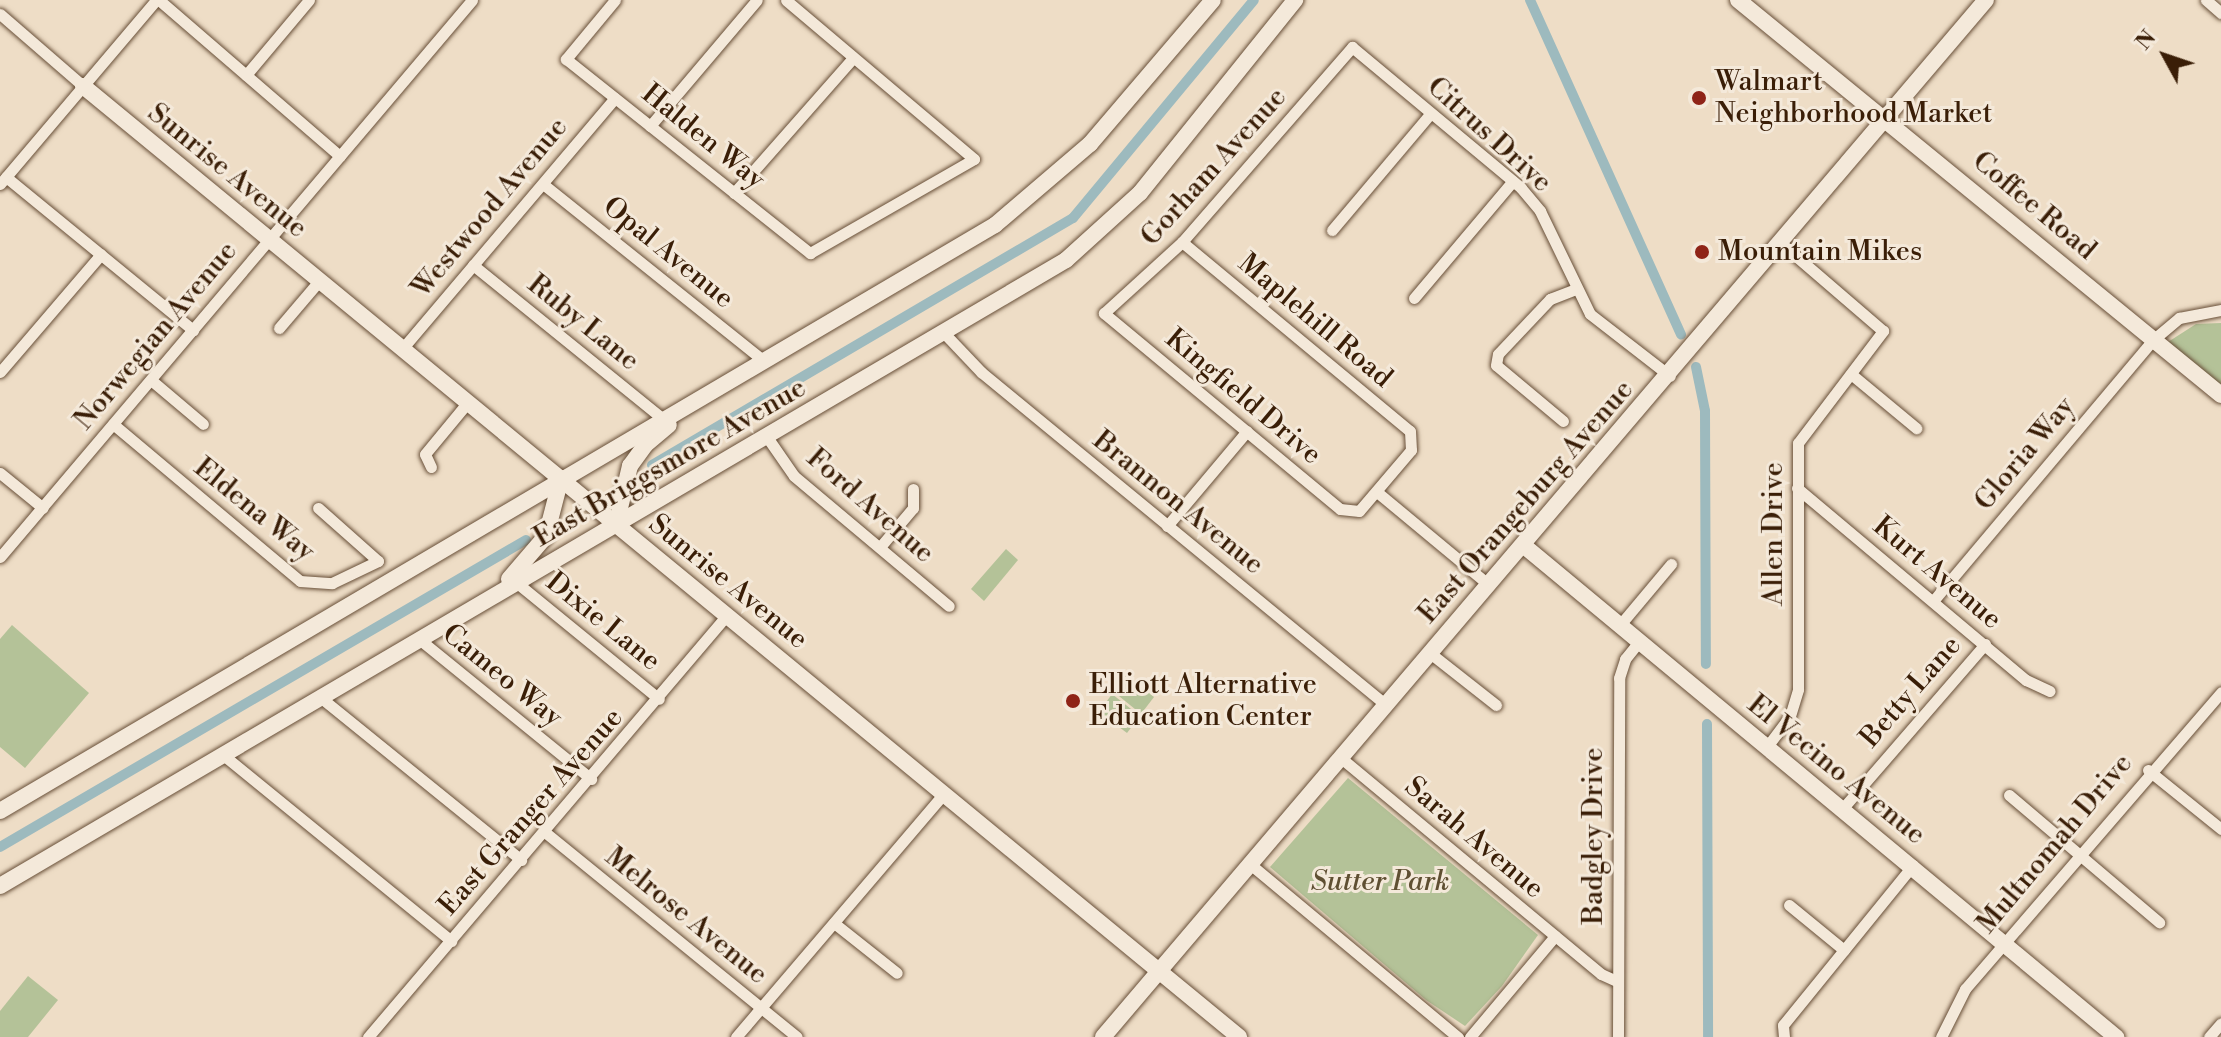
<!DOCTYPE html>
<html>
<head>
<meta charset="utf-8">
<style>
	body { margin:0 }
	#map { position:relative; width:2221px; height:1037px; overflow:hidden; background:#eeddc6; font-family:"Libre Bodoni",serif }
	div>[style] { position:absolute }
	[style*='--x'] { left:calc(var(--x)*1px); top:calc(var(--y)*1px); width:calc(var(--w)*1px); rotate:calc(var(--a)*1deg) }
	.green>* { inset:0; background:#b4c298 }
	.canal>* { height:10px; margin:-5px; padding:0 5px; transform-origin:5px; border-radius:5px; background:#9dbabe }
	.roads { filter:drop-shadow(0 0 2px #674e37) drop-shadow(0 0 2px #674e37) }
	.street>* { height:11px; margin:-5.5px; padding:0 5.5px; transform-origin:5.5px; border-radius:5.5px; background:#f4e9da }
	.secondary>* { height:16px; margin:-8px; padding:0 8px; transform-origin:8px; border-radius:8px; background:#f4e9da }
	.dots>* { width:22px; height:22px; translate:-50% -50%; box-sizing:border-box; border:4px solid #f4e9da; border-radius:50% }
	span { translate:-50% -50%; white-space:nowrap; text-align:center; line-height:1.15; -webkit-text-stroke:6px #f4e9da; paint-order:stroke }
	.poi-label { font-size:28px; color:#3a1e07 }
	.left { translate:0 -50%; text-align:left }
	.street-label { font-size:28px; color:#3a1e07 }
	.park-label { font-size:28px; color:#5f4f32; font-style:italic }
	.north { position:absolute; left:2125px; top:16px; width:80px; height:80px; -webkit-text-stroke:6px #f4e9da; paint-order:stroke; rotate:310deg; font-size:22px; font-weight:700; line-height:32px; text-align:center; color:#3a1e07 }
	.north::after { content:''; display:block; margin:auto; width:28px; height:36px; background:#3a1e07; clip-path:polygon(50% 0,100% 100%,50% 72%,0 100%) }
</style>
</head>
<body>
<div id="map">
	<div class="green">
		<i style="clip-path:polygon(2221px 323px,2221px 386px,2168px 342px,2196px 324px)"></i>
		<i style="clip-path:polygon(1006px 549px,1018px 560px,984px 601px,971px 589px)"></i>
		<i style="clip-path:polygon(12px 625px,89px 693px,25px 768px,0 747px,0 639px)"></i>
		<i style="clip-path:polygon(1126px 675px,1154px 697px,1141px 714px,1114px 692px)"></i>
		<i style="clip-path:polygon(1112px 694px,1140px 716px,1127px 733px,1099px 712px)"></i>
		<i style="clip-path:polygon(1348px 778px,1538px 935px,1502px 986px,1465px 1026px,1426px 1000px,1270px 867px)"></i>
		<i style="clip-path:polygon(28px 976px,58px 1000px,28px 1037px,0 1037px,0 1011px)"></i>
	</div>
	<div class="canal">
		<i style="--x:1530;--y:0;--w:367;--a:65.7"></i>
		<i style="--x:1696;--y:367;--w:45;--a:78.4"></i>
		<i style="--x:1705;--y:411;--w:253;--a:89.8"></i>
		<i style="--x:652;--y:465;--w:488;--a:-30.4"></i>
		<i style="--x:1073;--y:218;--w:283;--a:-50.3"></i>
		<i style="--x:1707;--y:724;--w:313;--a:89.8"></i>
		<i style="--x:0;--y:847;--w:609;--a:-30.27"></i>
	</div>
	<div class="roads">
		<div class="street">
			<i style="--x:159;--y:0;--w:239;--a:40.8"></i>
			<i style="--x:615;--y:0;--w:77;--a:129.7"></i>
			<i style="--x:566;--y:59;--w:312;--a:38.5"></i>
			<i style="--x:810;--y:253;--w:189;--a:-29.8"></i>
			<i style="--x:974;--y:159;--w:246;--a:-139.8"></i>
			<i style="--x:2206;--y:0;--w:20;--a:41"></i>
			<i style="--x:0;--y:14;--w:110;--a:40.9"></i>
			<i style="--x:246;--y:75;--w:98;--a:-50"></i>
			<i style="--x:650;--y:126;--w:165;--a:-49.7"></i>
			<i style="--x:6;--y:177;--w:242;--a:39.3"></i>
			<i style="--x:0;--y:184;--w:241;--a:-49.7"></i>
			<i style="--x:543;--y:184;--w:282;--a:38.7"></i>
			<i style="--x:734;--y:193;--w:180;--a:-48.6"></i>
			<i style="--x:1332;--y:230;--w:153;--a:-49.8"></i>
			<i style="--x:1182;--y:242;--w:296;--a:39.7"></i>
			<i style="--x:1410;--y:431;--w:19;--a:87"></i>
			<i style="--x:1411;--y:450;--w:80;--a:130.4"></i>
			<i style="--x:1359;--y:511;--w:19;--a:-174"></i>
			<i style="--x:1340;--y:509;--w:307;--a:-140.3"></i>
			<i style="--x:1104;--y:313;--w:105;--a:-42.3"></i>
			<i style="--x:1182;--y:242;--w:259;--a:-48.9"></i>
			<i style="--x:1352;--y:47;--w:220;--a:39.8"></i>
			<i style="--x:1521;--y:188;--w:30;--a:50"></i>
			<i style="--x:1540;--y:211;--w:114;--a:64.1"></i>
			<i style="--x:1590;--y:314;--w:101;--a:37.8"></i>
			<i style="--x:473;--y:265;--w:245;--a:39"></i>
			<i style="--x:1414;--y:298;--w:153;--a:-49.8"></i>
			<i style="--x:279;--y:328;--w:62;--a:-49.6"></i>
			<i style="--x:944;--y:333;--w:54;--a:46.5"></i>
			<i style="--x:981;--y:372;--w:524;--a:39.43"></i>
			<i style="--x:402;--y:349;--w:329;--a:-49.7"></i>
			<i style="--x:0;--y:372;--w:155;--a:-49.4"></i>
			<i style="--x:1851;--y:374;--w:85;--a:39.7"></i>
			<i style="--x:151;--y:380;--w:68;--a:40.2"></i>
			<i style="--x:1563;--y:421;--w:87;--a:-140.1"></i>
			<i style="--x:1496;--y:365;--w:11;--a:-80"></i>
			<i style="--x:1498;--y:354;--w:76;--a:-46.6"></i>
			<i style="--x:1550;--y:299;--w:28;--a:-21"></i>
			<i style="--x:113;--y:424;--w:244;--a:40"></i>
			<i style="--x:300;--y:581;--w:32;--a:4"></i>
			<i style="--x:332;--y:583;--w:51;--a:-25.6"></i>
			<i style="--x:378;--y:561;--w:80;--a:-138.5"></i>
			<i style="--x:767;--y:437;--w:47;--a:55.3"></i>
			<i style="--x:794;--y:476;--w:202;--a:40"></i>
			<i style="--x:431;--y:467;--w:14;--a:-115"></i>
			<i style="--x:425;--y:454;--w:67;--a:-50.4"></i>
			<i style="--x:0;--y:473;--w:55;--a:39.1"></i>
			<i style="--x:1797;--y:488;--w:299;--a:40"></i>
			<i style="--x:2026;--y:680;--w:26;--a:25"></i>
			<i style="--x:1377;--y:492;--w:146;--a:39.7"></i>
			<i style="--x:1167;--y:526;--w:124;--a:-49.9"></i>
			<i style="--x:880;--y:547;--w:51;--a:-49.8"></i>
			<i style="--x:913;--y:508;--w:19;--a:-90"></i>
			<i style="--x:0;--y:557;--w:730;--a:-49.72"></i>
			<i style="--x:517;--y:583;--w:183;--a:39.2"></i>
			<i style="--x:1933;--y:601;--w:343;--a:-49.9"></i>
			<i style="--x:2154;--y:339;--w:33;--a:-40"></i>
			<i style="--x:2179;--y:318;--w:43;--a:-10.8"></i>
			<i style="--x:1619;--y:626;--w:81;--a:-50"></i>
			<i style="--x:419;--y:639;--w:222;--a:39.1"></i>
			<i style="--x:1430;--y:653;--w:84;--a:38.2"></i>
			<i style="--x:320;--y:697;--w:259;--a:39"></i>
			<i style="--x:1766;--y:748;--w:40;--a:-53"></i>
			<i style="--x:1790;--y:716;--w:28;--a:-73"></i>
			<i style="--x:1798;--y:689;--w:246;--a:-90"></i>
			<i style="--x:1798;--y:443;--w:141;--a:-52.8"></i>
			<i style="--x:1883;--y:331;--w:133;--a:-139.3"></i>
			<i style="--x:222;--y:754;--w:296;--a:39.2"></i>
			<i style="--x:1341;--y:758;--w:338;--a:39.7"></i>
			<i style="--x:1601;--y:974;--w:17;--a:24"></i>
			<i style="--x:2148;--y:770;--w:94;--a:38.9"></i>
			<i style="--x:2009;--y:795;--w:197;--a:40.3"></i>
			<i style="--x:1843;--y:808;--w:217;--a:-49.1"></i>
			<i style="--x:546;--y:833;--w:323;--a:39.1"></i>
			<i style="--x:1250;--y:864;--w:271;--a:39.8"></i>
			<i style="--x:1789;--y:905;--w:71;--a:39.3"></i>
			<i style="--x:834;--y:923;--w:80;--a:38.4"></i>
			<i style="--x:368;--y:1037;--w:554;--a:-49.61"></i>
			<i style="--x:736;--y:1037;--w:318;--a:-49.5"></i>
			<i style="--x:1470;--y:1037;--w:132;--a:-49.9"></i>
			<i style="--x:1618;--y:1037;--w:359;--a:-89.8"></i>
			<i style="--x:1619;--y:678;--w:20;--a:-72"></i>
			<i style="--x:1625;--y:659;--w:22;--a:-51"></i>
			<i style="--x:1784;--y:1037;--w:12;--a:-95"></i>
			<i style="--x:1783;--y:1025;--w:206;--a:-50.9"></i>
			<i style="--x:1941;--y:1037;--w:54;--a:-63.4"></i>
			<i style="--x:1965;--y:989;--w:392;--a:-49.2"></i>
			<i style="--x:2209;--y:1037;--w:18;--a:-49"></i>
		</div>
		<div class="secondary">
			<i style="--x:1738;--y:0;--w:624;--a:39.28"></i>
			<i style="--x:83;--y:86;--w:1497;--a:39.44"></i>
			<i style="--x:616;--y:525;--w:61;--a:-76.7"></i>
			<i style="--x:630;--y:466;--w:26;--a:-54"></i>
			<i style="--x:645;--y:445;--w:31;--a:-40"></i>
			<i style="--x:1523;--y:545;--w:771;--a:39.68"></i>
			<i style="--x:509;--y:579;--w:57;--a:-49.3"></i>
			<i style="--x:546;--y:536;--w:60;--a:-75.5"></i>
			<i style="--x:0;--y:811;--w:1155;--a:-30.5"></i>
			<i style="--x:995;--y:225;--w:125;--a:-40.5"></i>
			<i style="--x:1090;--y:144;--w:189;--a:-49.5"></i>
			<i style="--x:0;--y:886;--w:1236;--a:-30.42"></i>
			<i style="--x:1066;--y:260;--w:100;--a:-42.2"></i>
			<i style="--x:1140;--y:193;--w:248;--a:-51.2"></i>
			<i style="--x:1103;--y:1037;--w:1362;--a:-49.59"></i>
		</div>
	</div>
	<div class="dots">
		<i style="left:1699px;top:98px;background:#8f2418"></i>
		<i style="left:1702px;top:252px;background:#8f2418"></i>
		<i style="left:1073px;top:701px;background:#8f2418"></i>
	</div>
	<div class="poi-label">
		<span class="left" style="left:1715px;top:98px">Walmart<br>Neighborhood Market</span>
		<span class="left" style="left:1718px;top:252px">Mountain Mikes</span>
		<span class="left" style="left:1089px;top:701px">Elliott Alternative<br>Education Center</span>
	</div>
	<div class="street-label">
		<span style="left:1489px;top:135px;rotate:42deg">Citrus Drive</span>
		<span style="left:703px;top:137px;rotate:39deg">Halden Way</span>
		<span style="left:1214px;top:167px;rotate:-48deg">Gorham Avenue</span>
		<span style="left:227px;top:171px;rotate:39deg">Sunrise Avenue</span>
		<span style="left:2034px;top:206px;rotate:40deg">Coffee Road</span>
		<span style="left:490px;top:208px;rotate:-50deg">Westwood Avenue</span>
		<span style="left:668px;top:253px;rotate:39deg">Opal Avenue</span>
		<span style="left:1315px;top:321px;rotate:40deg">Maplehill Road</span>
		<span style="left:583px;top:323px;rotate:39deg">Ruby Lane</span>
		<span style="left:156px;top:336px;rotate:-50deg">Norwegian Avenue</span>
		<span style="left:1243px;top:397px;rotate:40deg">Kingfield Drive</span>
		<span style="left:2025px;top:454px;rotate:-50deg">Gloria Way</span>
		<span style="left:670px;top:463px;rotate:-30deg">East Briggsmore Avenue</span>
		<span style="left:1526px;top:502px;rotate:-49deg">East Orangeburg Avenue</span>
		<span style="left:1178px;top:503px;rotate:39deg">Brannon Avenue</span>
		<span style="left:870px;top:506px;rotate:41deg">Ford Avenue</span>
		<span style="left:254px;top:510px;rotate:39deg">Eldena Way</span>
		<span style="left:1774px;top:534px;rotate:-90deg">Allen Drive</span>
		<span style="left:1937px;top:573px;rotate:40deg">Kurt Avenue</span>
		<span style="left:728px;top:582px;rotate:39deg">Sunrise Avenue</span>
		<span style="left:603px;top:622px;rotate:39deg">Dixie Lane</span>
		<span style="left:502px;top:676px;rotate:39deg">Cameo Way</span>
		<span style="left:1911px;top:692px;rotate:-49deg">Betty Lane</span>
		<span style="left:1836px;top:770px;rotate:39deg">El Vecino Avenue</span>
		<span style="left:531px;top:812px;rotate:-49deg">East Granger Avenue</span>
		<span style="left:1594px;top:836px;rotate:-90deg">Badgley Drive</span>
		<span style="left:1474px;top:838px;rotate:40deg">Sarah Avenue</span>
		<span style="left:2055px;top:844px;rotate:-50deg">Multnomah Drive</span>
		<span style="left:686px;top:916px;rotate:39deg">Melrose Avenue</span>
	</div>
	<div class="park-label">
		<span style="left:1380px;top:882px">Sutter Park</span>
	</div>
	<div class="north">N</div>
</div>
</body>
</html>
